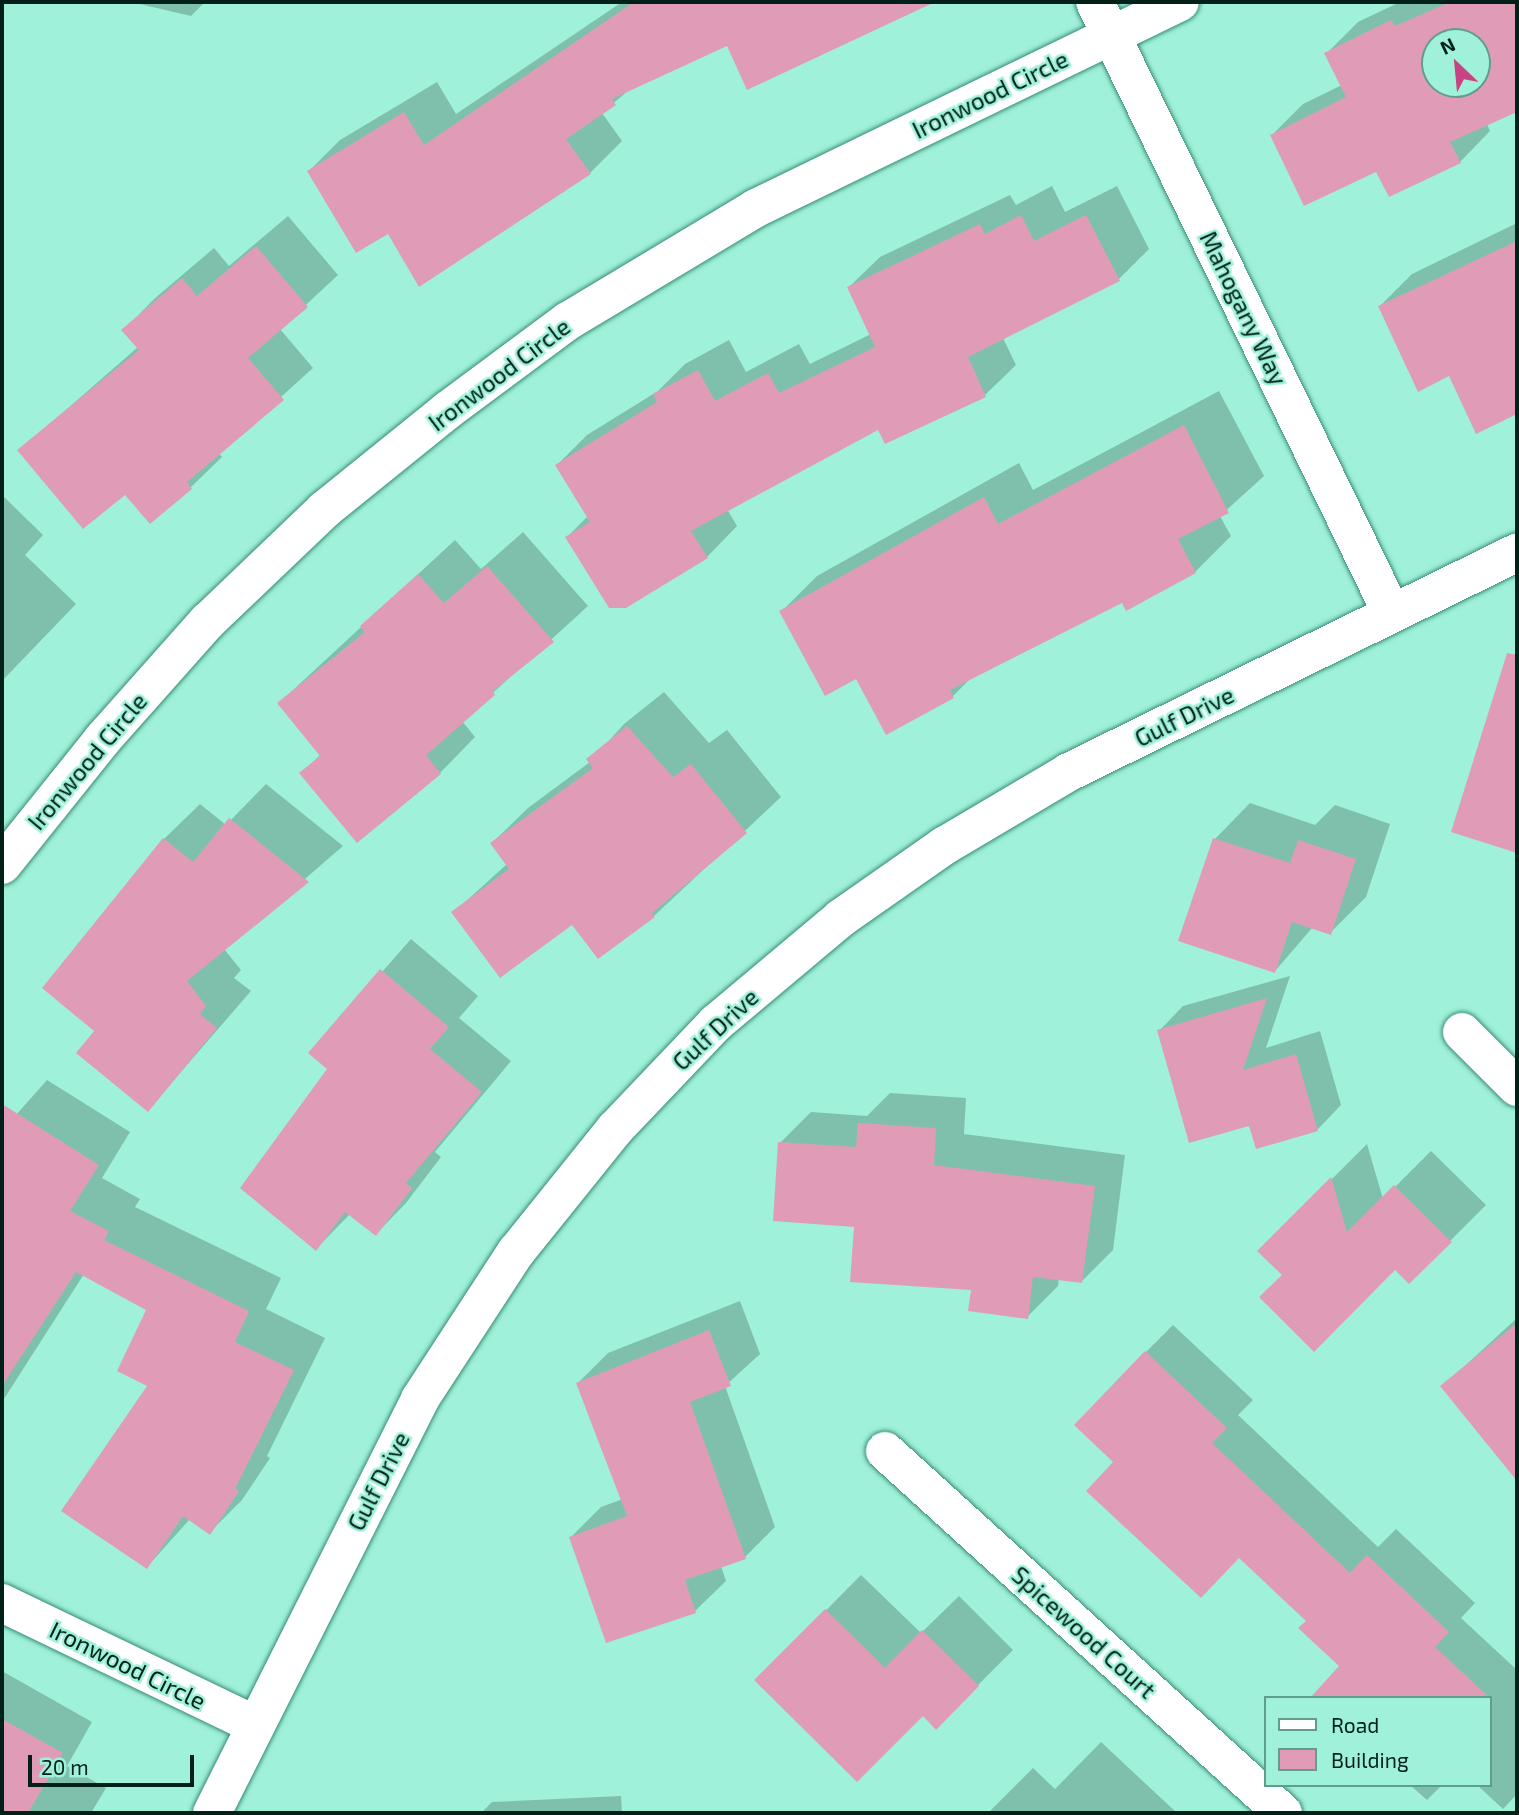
<!DOCTYPE html>
<html>
<head>
<meta charset="utf-8">
<style>
	body { margin:0 }
	#map { position:relative; width:1519px; height:1815px; overflow:hidden; background:#9ff1d9; font-family:"Exo 2",sans-serif }
	div>[style] { position:absolute }
	[style*='--x'] { left:calc(var(--x)*1px); top:calc(var(--y)*1px); width:calc(var(--w)*1px); rotate:calc(var(--a)*1deg) }
	.shadow>* { inset:0; background:#0003 }
	.building>* { inset:0; background:#e09cb7 }
	.roads { filter:drop-shadow(0 0 2px #378a76) drop-shadow(0 0 2px #378a76) }
	.street>* { height:38px; margin:-19px; padding:0 19px; transform-origin:19px; border-radius:19px; background:#fff }
	span { translate:-50% -50%; white-space:nowrap; text-align:center; line-height:1.15; -webkit-text-stroke:5px #9ff1d9; paint-order:stroke }
	.street-label { font-size:24px; color:#002018 }
	.frame { position:absolute; inset:0; border:4px solid #002018; pointer-events:none }
	.legend { position:absolute; left:1264px; top:1696px; width:228px; height:91px; box-sizing:border-box; background:#9ff1d9; border:2px solid #5f9d8c; margin:0; padding:9px 12px; list-style:none; font-size:21px; color:#002018 }
	.legend li { display:flex; align-items:center; gap:14px; height:35px }
	.legend b { width:35px; border:2px solid #5f9d8c }
	.north { position:absolute; left:1421px; top:28px; width:70px; height:70px; box-sizing:border-box; background:#9ff1d9; border:2px solid #5f9d8c; border-radius:50%; rotate:334deg; font-size:19px; font-weight:700; line-height:28px; text-align:center; color:#002018 }
	.north::after { content:''; display:block; margin:auto; width:24px; height:32px; background:#c94384; clip-path:polygon(50% 0,100% 100%,50% 72%,0 100%) }
	.scale { position:absolute; left:28px; top:1755px; width:166px; height:32px; box-sizing:border-box; border:4px solid #002018; border-top:0; padding-left:9px; font-size:21px; line-height:24px; white-space:nowrap; color:#002018; -webkit-text-stroke:5px #9ff1d9; paint-order:stroke }
</style>
</head>
<body>
<div id="map">
	<div class="shadow">
		<i style="clip-path:polygon(131px 2px,205px 2px,191px 16px)"></i>
		<i style="clip-path:polygon(622px 2px,926px 2px,728px 43px,630px 89px,602px 113px,622px 141px,590px 173px,388px 231px,309px 171px,340px 140px,437px 82px,456px 114px)"></i>
		<i style="clip-path:polygon(evenodd,1400px 2px,1517px 2px,1517px 111px,1487px 124px,1490px 131px,1460px 162px,1377px 169px,1272px 135px,1303px 104px,1342px 85px,1327px 53px,1358px 22px,1400px 2px,1435px 42px,1477px 42px,1477px 84px,1435px 84px,1435px 42px)"></i>
		<i style="clip-path:polygon(1052px 186px,1065px 212px,1117px 186px,1149px 249px,1119px 279px,1003px 338px,1016px 365px,985px 395px,879px 427px,727px 509px,737px 526px,707px 557px,567px 537px,588px 516px,557px 465px,587px 435px,658px 391px,685px 364px,729px 340px,746px 372px,799px 344px,810px 364px,871px 334px,849px 287px,880px 257px,1010px 195px,1016px 205px)"></i>
		<i style="clip-path:polygon(288px 216px,338px 275px,280px 329px,313px 368px,219px 453px,222px 457px,191px 487px,150px 521px,125px 492px,20px 450px,138px 347px,124px 330px,154px 299px,214px 248px,229px 266px)"></i>
		<i style="clip-path:polygon(1517px 223px,1517px 412px,1477px 431px,1450px 374px,1380px 306px,1412px 274px)"></i>
		<i style="clip-path:polygon(1219px 391px,1264px 476px,1220px 516px,1231px 536px,1195px 572px,1123px 601px,973px 676px,953px 696px,856px 677px,781px 612px,817px 576px,1019px 463px,1033px 490px)"></i>
		<i style="clip-path:polygon(2px 495px,43px 535px,25px 555px,76px 604px,2px 681px)"></i>
		<i style="clip-path:polygon(523px 532px,588px 606px,462px 721px,475px 737px,440px 773px,302px 773px,321px 754px,279px 703px,455px 540px,481px 569px)"></i>
		<i style="clip-path:polygon(1516px 683px,1517px 684px,1517px 851px,1453px 831px)"></i>
		<i style="clip-path:polygon(664px 692px,709px 743px,727px 730px,781px 797px,654px 916px,573px 922px,454px 912px,507px 864px,492px 843px,528px 808px,590px 762px,624px 724px)"></i>
		<i style="clip-path:polygon(266px 784px,343px 846px,224px 949px,241px 970px,234px 978px,251px 991px,148px 1110px,97px 1031px,164px 839px,200px 804px,226px 825px)"></i>
		<i style="clip-path:polygon(1250px 803px,1315px 825px,1335px 805px,1390px 824px,1366px 897px,1330px 933px,1313px 927px,1275px 971px,1215px 839px)"></i>
		<i style="clip-path:polygon(411px 939px,478px 996px,459px 1018px,511px 1061px,435px 1152px,441px 1157px,406px 1203px,376px 1234px,350px 1214px,316px 1249px,329px 1069px,311px 1053px)"></i>
		<i style="clip-path:polygon(1290px 976px,1266px 1048px,1320px 1031px,1341px 1105px,1317px 1130px,1250px 1124px,1159px 1031px,1183px 1006px)"></i>
		<i style="clip-path:polygon(47px 1080px,130px 1132px,102px 1178px,140px 1199px,135px 1207px,281px 1278px,266px 1309px,325px 1338px,267px 1456px,270px 1458px,242px 1500px,210px 1532px,190px 1519px,147px 1567px,149px 1309px,84px 1274px,2px 1402px,2px 1120px,8px 1124px)"></i>
		<i style="clip-path:polygon(890px 1093px,966px 1098px,964px 1134px,1125px 1155px,1113px 1250px,1082px 1281px,1059px 1278px,1058px 1286px,1027px 1317px,856px 1225px,780px 1143px,811px 1112px,867px 1116px)"></i>
		<i style="clip-path:polygon(1367px 1144px,1383px 1199px,1431px 1151px,1486px 1205px,1409px 1282px,1395px 1268px,1284px 1275px,1260px 1251px)"></i>
		<i style="clip-path:polygon(740px 1301px,760px 1354px,725px 1386px,775px 1527px,745px 1557px,721px 1566px,726px 1581px,695px 1611px,571px 1537px,601px 1507px,623px 1499px,578px 1383px,608px 1353px)"></i>
		<i style="clip-path:polygon(1517px 1318px,1517px 1478px,1443px 1386px)"></i>
		<i style="clip-path:polygon(1173px 1325px,1253px 1400px,1238px 1415px,1378px 1547px,1396px 1529px,1475px 1603px,1461px 1618px,1517px 1670px,1517px 1794px,1503px 1809px,1477px 1785px,1489px 1785px,1489px 1698px,1341px 1666px,1308px 1620px,1240px 1556px,1116px 1462px,1146px 1352px)"></i>
		<i style="clip-path:polygon(861px 1575px,921px 1633px,959px 1596px,1013px 1650px,936px 1727px,923px 1713px,757px 1680px)"></i>
		<i style="clip-path:polygon(2px 1671px,92px 1722px,67px 1766px,106px 1788px,91px 1813px,2px 1813px)"></i>
		<i style="clip-path:polygon(1101px 1742px,1177px 1813px,988px 1813px,1033px 1768px,1055px 1789px)"></i>
		<i style="clip-path:polygon(1410px 1785px,1442px 1785px,1427px 1800px)"></i>
		<i style="clip-path:polygon(621px 1796px,622px 1813px,481px 1813px,492px 1802px)"></i>
	</div>
	<div class="building">
		<i style="clip-path:polygon(634px 2px,935px 2px,747px 90px,727px 46px,612px 99px,616px 105px,566px 139px,591px 174px,419px 287px,388px 234px,356px 253px,307px 171px,404px 112px,424px 145px)"></i>
		<i style="clip-path:polygon(evenodd,1450px 2px,1517px 2px,1517px 112px,1450px 142px,1461px 163px,1389px 197px,1376px 172px,1304px 206px,1270px 135px,1346px 97px,1324px 53px,1391px 20px,1395px 26px,1450px 2px,1435px 42px,1477px 42px,1477px 84px,1435px 84px,1435px 42px)"></i>
		<i style="clip-path:polygon(1021px 215px,1034px 241px,1086px 215px,1120px 281px,968px 357px,986px 397px,885px 444px,878px 430px,691px 531px,708px 558px,626px 608px,609px 608px,565px 537px,590px 522px,555px 465px,657px 402px,653px 394px,698px 370px,715px 401px,768px 373px,779px 393px,875px 347px,847px 287px,980px 224px,985px 234px)"></i>
		<i style="clip-path:polygon(1517px 241px,1517px 414px,1476px 434px,1449px 376px,1418px 392px,1378px 306px)"></i>
		<i style="clip-path:polygon(256px 246px,308px 307px,248px 358px,284px 400px,187px 482px,192px 489px,150px 524px,125px 495px,83px 529px,17px 450px,139px 350px,121px 330px,182px 278px,197px 296px)"></i>
		<i style="clip-path:polygon(1184px 425px,1229px 513px,1178px 539px,1196px 573px,1126px 611px,1122px 603px,950px 690px,954px 698px,886px 735px,856px 679px,825px 696px,779px 611px,984px 497px,998px 524px)"></i>
		<i style="clip-path:polygon(487px 566px,554px 642px,493px 691px,495px 695px,426px 755px,441px 774px,357px 843px,299px 773px,320px 756px,277px 703px,365px 632px,360px 626px,418px 574px,444px 603px)"></i>
		<i style="clip-path:polygon(1507px 653px,1517px 655px,1517px 853px,1451px 832px)"></i>
		<i style="clip-path:polygon(627px 726px,673px 777px,691px 764px,747px 833px,652px 913px,655px 917px,598px 959px,572px 925px,500px 978px,451px 912px,509px 869px,490px 843px,593px 768px,586px 759px)"></i>
		<i style="clip-path:polygon(229px 818px,309px 882px,187px 981px,206px 1006px,200px 1014px,217px 1028px,148px 1112px,76px 1053px,94px 1031px,42px 988px,163px 838px,193px 862px)"></i>
		<i style="clip-path:polygon(1213px 838px,1290px 863px,1298px 840px,1356px 859px,1331px 935px,1292px 922px,1275px 973px,1178px 941px)"></i>
		<i style="clip-path:polygon(380px 969px,449px 1027px,430px 1049px,482px 1092px,406px 1183px,412px 1188px,376px 1236px,345px 1212px,316px 1251px,240px 1188px,327px 1069px,308px 1053px)"></i>
		<i style="clip-path:polygon(1267px 998px,1243px 1070px,1296px 1054px,1318px 1131px,1256px 1149px,1249px 1126px,1189px 1143px,1157px 1030px)"></i>
		<i style="clip-path:polygon(2px 1104px,99px 1165px,70px 1211px,109px 1231px,104px 1240px,249px 1311px,235px 1342px,294px 1370px,235px 1489px,239px 1491px,210px 1535px,183px 1516px,147px 1569px,61px 1511px,147px 1386px,117px 1371px,146px 1310px,76px 1272px,2px 1386px)"></i>
		<i style="clip-path:polygon(858px 1123px,936px 1128px,934px 1165px,1095px 1186px,1082px 1283px,1033px 1277px,1028px 1319px,968px 1311px,971px 1290px,850px 1282px,854px 1227px,773px 1221px,778px 1142px,856px 1147px)"></i>
		<i style="clip-path:polygon(1331px 1177px,1347px 1232px,1394px 1185px,1452px 1242px,1409px 1284px,1395px 1270px,1314px 1352px,1259px 1297px,1282px 1275px,1257px 1251px)"></i>
		<i style="clip-path:polygon(1517px 1323px,1517px 1481px,1440px 1386px)"></i>
		<i style="clip-path:polygon(709px 1330px,731px 1386px,690px 1402px,746px 1559px,685px 1580px,696px 1613px,606px 1643px,569px 1537px,627px 1516px,576px 1383px)"></i>
		<i style="clip-path:polygon(1145px 1351px,1227px 1428px,1212px 1443px,1350px 1573px,1367px 1555px,1449px 1632px,1435px 1647px,1490px 1698px,1310px 1698px,1339px 1666px,1298px 1628px,1306px 1621px,1239px 1558px,1201px 1598px,1086px 1491px,1113px 1462px,1074px 1425px)"></i>
		<i style="clip-path:polygon(825px 1609px,885px 1668px,922px 1630px,979px 1686px,936px 1730px,923px 1716px,857px 1782px,754px 1680px)"></i>
		<i style="clip-path:polygon(2px 1719px,63px 1753px,28px 1813px,2px 1813px)"></i>
	</div>
	<div class="roads">
		<div class="street">
			<i style="--x:1095;--y:2;--w:680;--a:64.11"></i>
			<i style="--x:2;--y:865;--w:161;--a:-51.3"></i>
			<i style="--x:103;--y:739;--w:157;--a:-48.4"></i>
			<i style="--x:207;--y:622;--w:162;--a:-43.7"></i>
			<i style="--x:324;--y:510;--w:159;--a:-38.9"></i>
			<i style="--x:448;--y:410;--w:149;--a:-36.6"></i>
			<i style="--x:568;--y:321;--w:219;--a:-31"></i>
			<i style="--x:756;--y:208;--w:471;--a:-25.9"></i>
			<i style="--x:1462;--y:1032;--w:78;--a:45"></i>
			<i style="--x:885;--y:1451;--w:538;--a:42.29"></i>
			<i style="--x:2;--y:1603;--w:281;--a:25.7"></i>
			<i style="--x:212;--y:1813;--w:463;--a:-63.3"></i>
			<i style="--x:420;--y:1399;--w:176;--a:-56.9"></i>
			<i style="--x:516;--y:1252;--w:158;--a:-51.2"></i>
			<i style="--x:615;--y:1129;--w:146;--a:-46.4"></i>
			<i style="--x:716;--y:1023;--w:163;--a:-40"></i>
			<i style="--x:841;--y:918;--w:126;--a:-35"></i>
			<i style="--x:944;--y:846;--w:145;--a:-30.6"></i>
			<i style="--x:1069;--y:772;--w:499;--a:-26.1"></i>
		</div>
	</div>
	<div class="street-label">
		<span style="left:990px;top:94px;rotate:-26deg">Ironwood Circle</span>
		<span style="left:1244px;top:308px;rotate:64deg">Mahogany Way</span>
		<span style="left:499px;top:374px;rotate:-37deg">Ironwood Circle</span>
		<span style="left:1184px;top:716px;rotate:-26deg">Gulf Drive</span>
		<span style="left:87px;top:761px;rotate:-50deg">Ironwood Circle</span>
		<span style="left:715px;top:1029px;rotate:-43deg">Gulf Drive</span>
		<span style="left:378px;top:1481px;rotate:-63deg">Gulf Drive</span>
		<span style="left:1084px;top:1632px;rotate:42deg">Spicewood Court</span>
		<span style="left:128px;top:1665px;rotate:26deg">Ironwood Circle</span>
	</div>
	<div class="frame"></div>
	<ul class="legend">
	<li><b style="height:9px;background:#fff"></b>Road</li>
	<li><b style="height:19px;background:#e09cb7"></b>Building</li>
	</ul>
	<div class="north">N</div>
	<div class="scale">20 m</div>
</div>
</body>
</html>
